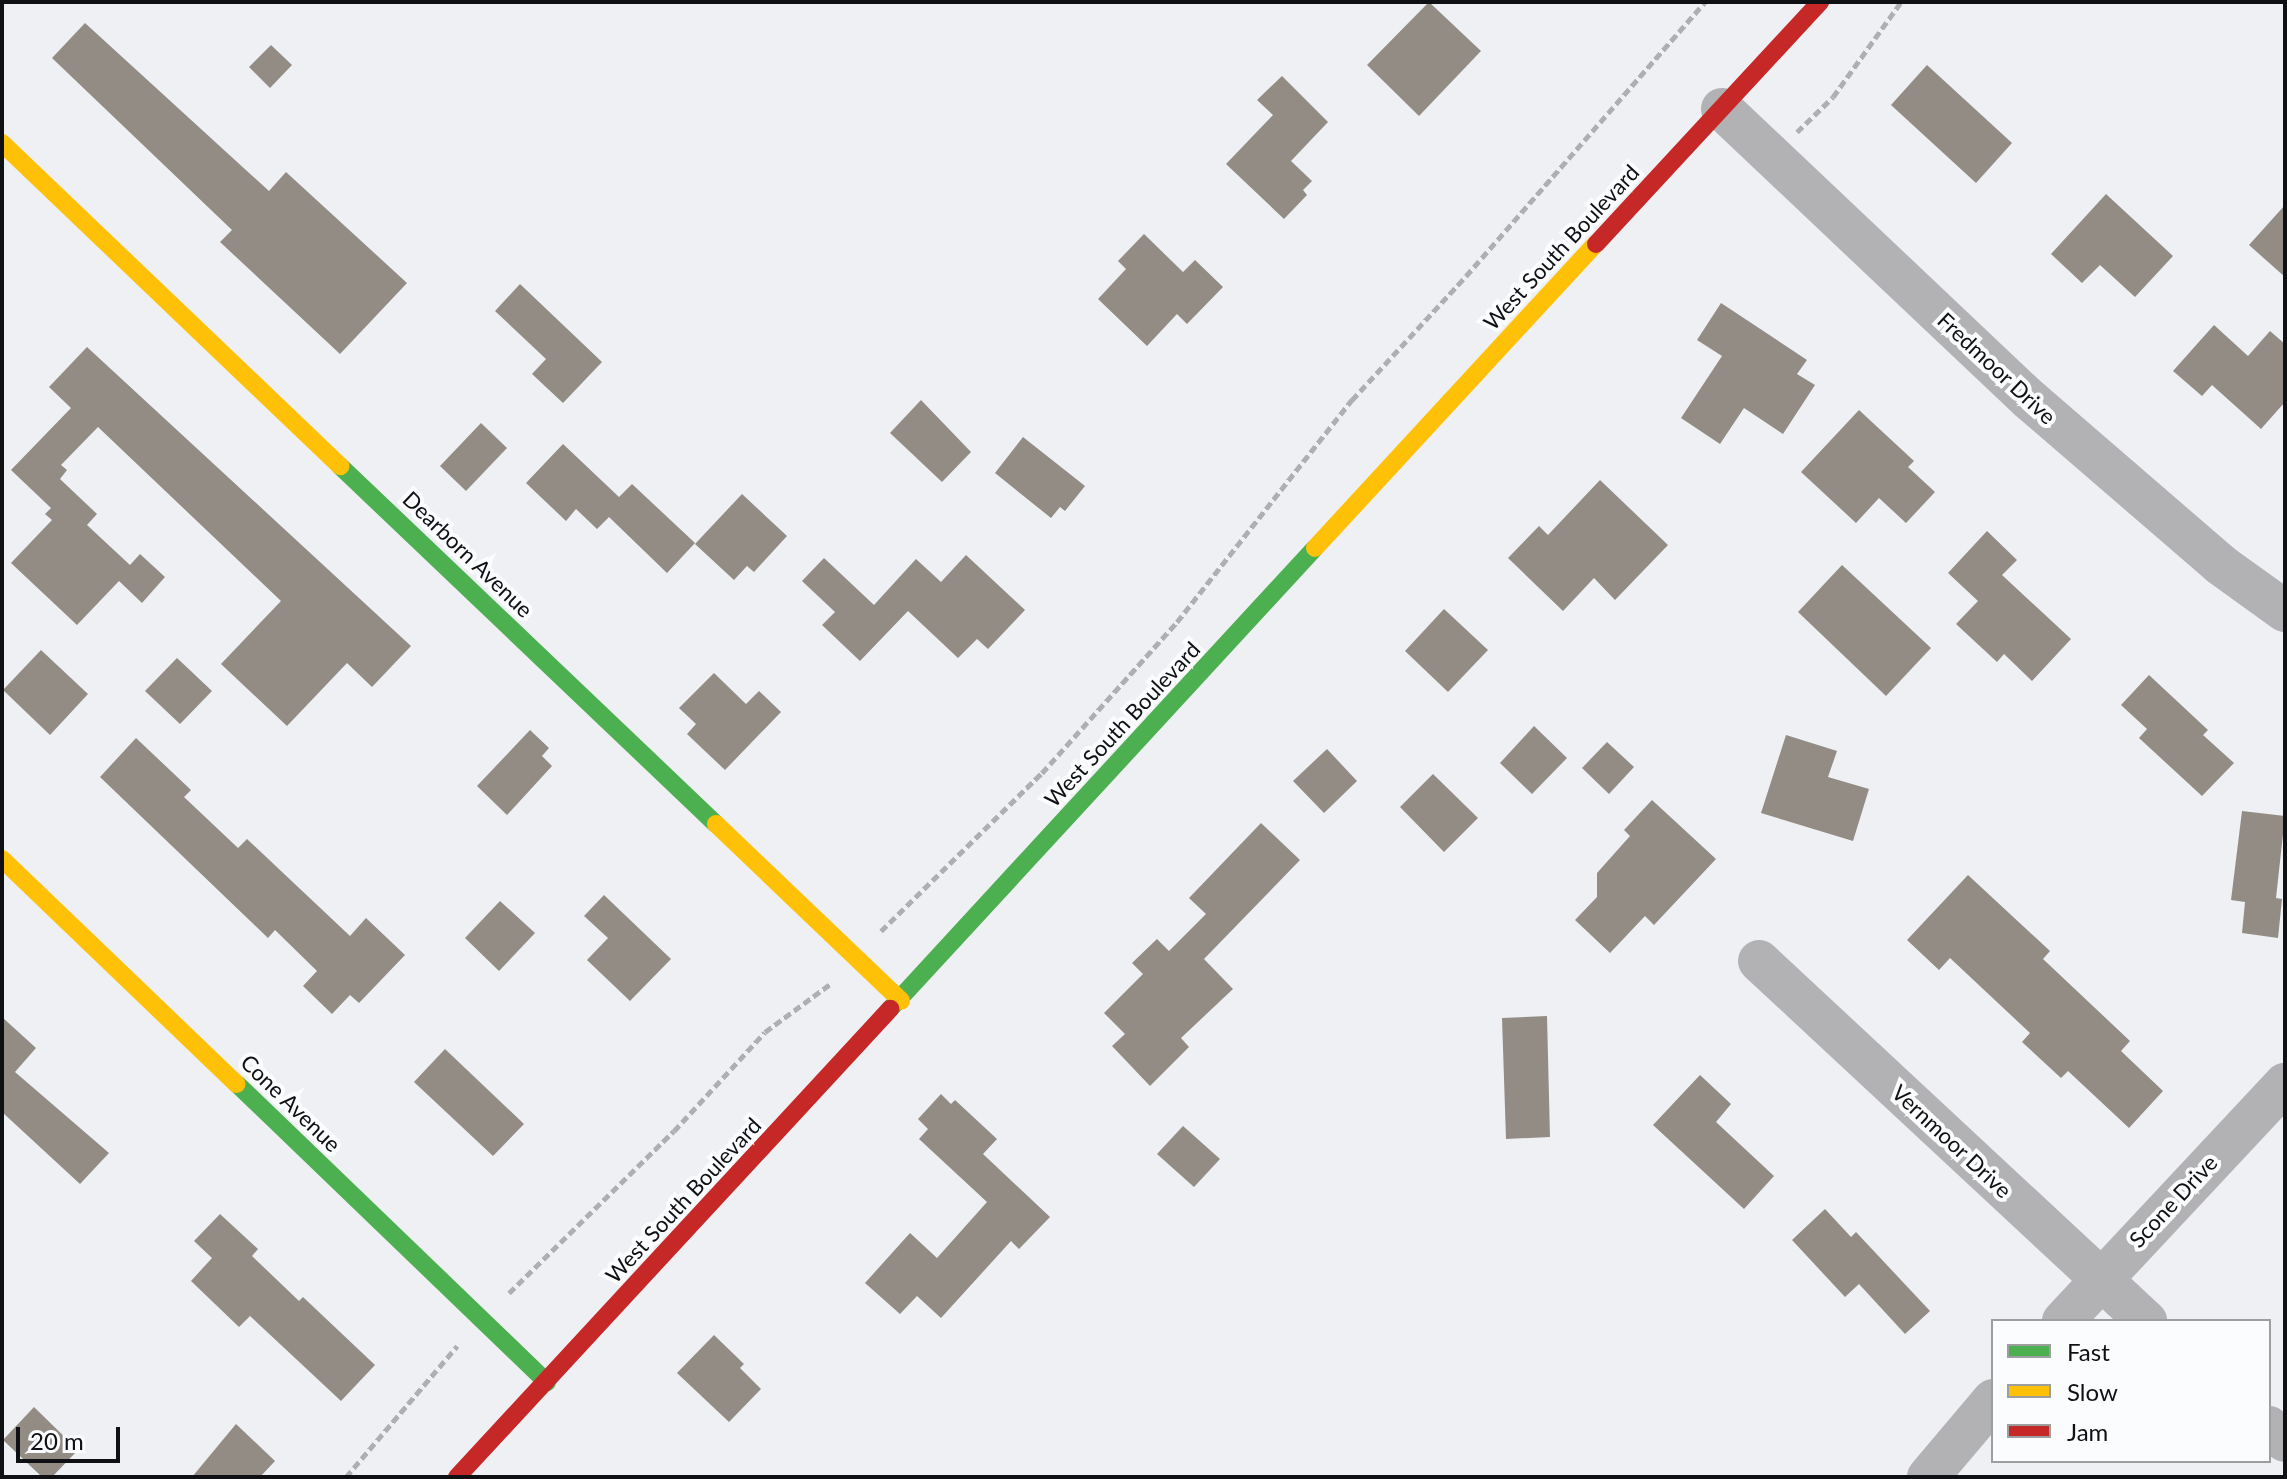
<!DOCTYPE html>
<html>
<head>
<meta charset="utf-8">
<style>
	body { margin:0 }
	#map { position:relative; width:2287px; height:1479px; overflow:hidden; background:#eef0f4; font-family:Lato,sans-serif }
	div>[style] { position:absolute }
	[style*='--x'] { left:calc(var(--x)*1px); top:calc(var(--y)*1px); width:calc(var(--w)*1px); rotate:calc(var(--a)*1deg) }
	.building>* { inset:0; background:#938c85 }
	.path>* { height:5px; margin-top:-2.5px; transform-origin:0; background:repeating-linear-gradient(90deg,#afafb1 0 8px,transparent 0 12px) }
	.street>* { height:42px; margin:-21px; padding:0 21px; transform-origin:21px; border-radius:21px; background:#b2b1b3 }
	.fast>* { height:18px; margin:-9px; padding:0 9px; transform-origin:9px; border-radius:9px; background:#4caf50 }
	.slow>* { height:18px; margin:-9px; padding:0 9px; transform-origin:9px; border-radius:9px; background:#ffc107 }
	.jam>* { height:18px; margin:-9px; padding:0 9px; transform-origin:9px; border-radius:9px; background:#c62828 }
	span { translate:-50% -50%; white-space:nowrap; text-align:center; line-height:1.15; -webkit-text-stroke:8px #fbfcfe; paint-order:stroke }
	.street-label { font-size:22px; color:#0f1013 }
	.frame { position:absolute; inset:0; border:4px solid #0f1013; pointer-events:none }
	.legend { position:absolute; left:1991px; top:1319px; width:280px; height:144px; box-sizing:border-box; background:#fbfcfe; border:2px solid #9d9ea0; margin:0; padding:10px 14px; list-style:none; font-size:24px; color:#0f1013 }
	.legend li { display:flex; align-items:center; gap:16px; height:40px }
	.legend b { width:40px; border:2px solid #9d9ea0 }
	.scale { position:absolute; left:16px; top:1427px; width:104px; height:36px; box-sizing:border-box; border:4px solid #0f1013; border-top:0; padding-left:10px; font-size:24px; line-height:28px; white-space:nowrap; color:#0f1013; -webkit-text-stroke:6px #fbfcfe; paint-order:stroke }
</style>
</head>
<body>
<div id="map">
	<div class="building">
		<i style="clip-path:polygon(1429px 2px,1481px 51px,1419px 116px,1367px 65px)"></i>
		<i style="clip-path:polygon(85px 23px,269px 191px,286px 172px,407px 283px,340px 354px,220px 242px,232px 230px,52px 58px)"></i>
		<i style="clip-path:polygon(271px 45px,292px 65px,270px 88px,249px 67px)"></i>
		<i style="clip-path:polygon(1927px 65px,2012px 143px,1976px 183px,1891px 105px)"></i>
		<i style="clip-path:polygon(1282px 76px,1328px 122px,1291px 161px,1312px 181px,1303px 190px,1307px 195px,1284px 219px,1226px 164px,1273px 115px,1257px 100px)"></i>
		<i style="clip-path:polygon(2106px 194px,2173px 256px,2135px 297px,2100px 265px,2082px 283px,2051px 254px)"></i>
		<i style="clip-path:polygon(2285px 205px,2285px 277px,2249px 245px)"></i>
		<i style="clip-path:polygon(1144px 234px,1183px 272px,1195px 260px,1223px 287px,1187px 324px,1177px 314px,1147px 346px,1098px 299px,1126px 269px,1118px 261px)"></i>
		<i style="clip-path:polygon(520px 284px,602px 362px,563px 403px,532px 374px,546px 359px,495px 311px)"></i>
		<i style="clip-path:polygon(1721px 303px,1807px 360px,1797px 374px,1815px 385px,1783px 434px,1744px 408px,1720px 444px,1681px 418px,1722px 356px,1697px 340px)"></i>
		<i style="clip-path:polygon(2214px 325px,2248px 356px,2270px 331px,2285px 344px,2285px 402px,2261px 429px,2212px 385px,2202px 396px,2173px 371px)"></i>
		<i style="clip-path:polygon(87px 347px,411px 646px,372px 687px,347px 663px,287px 726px,221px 664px,281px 601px,98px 427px,61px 465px,67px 470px,60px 479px,97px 514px,87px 525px,130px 565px,140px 554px,165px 577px,142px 603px,119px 581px,77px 625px,11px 563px,52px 520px,45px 514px,51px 508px,11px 470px,71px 408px,49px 387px)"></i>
		<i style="clip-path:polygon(921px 400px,971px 452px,942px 482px,890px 433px)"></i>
		<i style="clip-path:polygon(1859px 410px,1914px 461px,1908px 467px,1935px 492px,1906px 523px,1879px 498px,1856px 523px,1801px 472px)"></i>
		<i style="clip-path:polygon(481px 423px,507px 448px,466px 491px,440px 466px)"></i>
		<i style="clip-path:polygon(1023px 437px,1085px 486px,1065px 511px,1060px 507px,1051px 518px,995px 473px)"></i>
		<i style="clip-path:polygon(563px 444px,619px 497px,632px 484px,695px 543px,667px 573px,609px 517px,597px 529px,576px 509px,566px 521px,526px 483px)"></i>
		<i style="clip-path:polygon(1600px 480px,1668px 545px,1615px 600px,1594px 578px,1563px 611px,1508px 558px,1539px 526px,1548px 535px)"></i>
		<i style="clip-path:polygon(742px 494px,787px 536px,754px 572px,747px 566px,734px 580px,695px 544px)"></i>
		<i style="clip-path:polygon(1987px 531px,2017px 560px,2002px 575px,2071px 639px,2032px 681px,2004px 654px,1997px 662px,1956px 624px,1978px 601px,1948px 573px)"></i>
		<i style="clip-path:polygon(966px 555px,1025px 610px,988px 649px,977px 639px,958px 658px,908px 611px,860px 661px,822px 625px,835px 612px,802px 581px,824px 558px,874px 605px,916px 559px,941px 582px)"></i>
		<i style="clip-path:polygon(1842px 565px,1931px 648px,1886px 696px,1798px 612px)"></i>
		<i style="clip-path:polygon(1444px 609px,1488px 650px,1448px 692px,1405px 651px)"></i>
		<i style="clip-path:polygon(41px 650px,88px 694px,50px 735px,3px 690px)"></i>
		<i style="clip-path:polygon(177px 658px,212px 691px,180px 724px,145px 691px)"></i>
		<i style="clip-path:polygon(714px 673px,746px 704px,759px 691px,781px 712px,725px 770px,687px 734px,696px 724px,679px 708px)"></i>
		<i style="clip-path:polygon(2149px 675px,2208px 730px,2203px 735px,2234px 763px,2202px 796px,2139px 738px,2147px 729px,2121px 705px)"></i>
		<i style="clip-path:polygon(1534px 726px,1567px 758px,1532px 794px,1500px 763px)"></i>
		<i style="clip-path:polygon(530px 730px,549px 748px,542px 756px,552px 766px,507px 815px,477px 786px)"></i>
		<i style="clip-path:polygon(1786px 735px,1837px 751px,1828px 777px,1869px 789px,1853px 841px,1761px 813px)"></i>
		<i style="clip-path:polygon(136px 738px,191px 790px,184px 797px,238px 848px,247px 839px,350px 936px,366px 918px,405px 955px,359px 1003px,350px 995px,332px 1014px,303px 986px,317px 971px,275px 930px,268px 938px,100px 777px)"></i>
		<i style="clip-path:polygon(1607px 742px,1634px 767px,1609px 794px,1582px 768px)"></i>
		<i style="clip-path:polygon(1327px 749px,1357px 781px,1324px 813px,1293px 781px)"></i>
		<i style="clip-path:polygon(1433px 774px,1478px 818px,1444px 852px,1400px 807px)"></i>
		<i style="clip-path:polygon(1652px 800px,1716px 859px,1654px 925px,1645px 916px,1610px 953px,1575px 920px,1597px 897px,1597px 873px,1630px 836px,1624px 830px)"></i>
		<i style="clip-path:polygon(2242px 811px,2285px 816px,2276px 898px,2282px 899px,2278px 938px,2242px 933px,2245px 902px,2231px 900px)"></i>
		<i style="clip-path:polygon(1261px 823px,1300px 860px,1204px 959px,1233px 989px,1181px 1038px,1189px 1047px,1150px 1086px,1112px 1046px,1125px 1034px,1104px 1013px,1143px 974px,1132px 963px,1157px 939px,1169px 951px,1206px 914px,1189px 898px)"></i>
		<i style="clip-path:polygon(1968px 875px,2050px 951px,2043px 959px,2130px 1041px,2121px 1051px,2163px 1091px,2129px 1128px,2068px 1071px,2061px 1078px,2022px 1042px,2030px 1033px,1950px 958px,1939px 970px,1907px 940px)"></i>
		<i style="clip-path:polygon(604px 895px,671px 959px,630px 1001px,587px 960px,608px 938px,584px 916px)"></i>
		<i style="clip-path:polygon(500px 901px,535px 933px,499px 971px,465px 938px)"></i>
		<i style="clip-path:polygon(1547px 1016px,1550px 1137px,1506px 1139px,1502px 1018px)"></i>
		<i style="clip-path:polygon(2px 1017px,36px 1048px,15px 1072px,109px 1153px,80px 1184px,2px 1112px)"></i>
		<i style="clip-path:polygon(445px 1049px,524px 1124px,493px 1156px,414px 1082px)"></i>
		<i style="clip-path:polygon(1700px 1075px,1731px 1104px,1716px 1122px,1774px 1176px,1744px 1209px,1653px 1125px)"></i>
		<i style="clip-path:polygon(941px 1094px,951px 1104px,955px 1100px,997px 1139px,983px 1154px,1050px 1217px,1019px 1249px,1011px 1241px,941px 1318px,917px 1296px,900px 1314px,865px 1283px,910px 1233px,937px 1258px,987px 1202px,919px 1139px,928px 1129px,918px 1119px)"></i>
		<i style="clip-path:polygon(1183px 1126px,1220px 1159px,1194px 1187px,1157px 1154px)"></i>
		<i style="clip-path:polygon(1825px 1209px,1851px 1237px,1856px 1232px,1930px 1311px,1905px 1334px,1859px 1284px,1845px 1297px,1792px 1240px)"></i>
		<i style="clip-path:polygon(220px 1214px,258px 1249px,252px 1256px,299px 1301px,303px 1297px,375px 1365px,341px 1401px,250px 1316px,239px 1327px,191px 1281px,212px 1258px,194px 1241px)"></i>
		<i style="clip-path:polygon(714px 1335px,744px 1364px,740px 1368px,761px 1389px,729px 1422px,677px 1373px)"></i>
		<i style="clip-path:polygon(34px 1407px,78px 1450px,52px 1477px,42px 1477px,3px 1440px)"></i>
		<i style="clip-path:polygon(236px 1424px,275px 1461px,260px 1477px,192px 1477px)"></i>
	</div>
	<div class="path">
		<i style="--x:1797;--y:132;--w:50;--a:-44.2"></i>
		<i style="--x:1833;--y:97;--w:117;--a:-54.4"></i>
		<i style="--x:881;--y:931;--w:226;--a:-44.5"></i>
		<i style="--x:1042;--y:773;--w:203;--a:-48.2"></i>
		<i style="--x:1177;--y:622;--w:283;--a:-51.8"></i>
		<i style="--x:1352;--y:400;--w:168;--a:-47.4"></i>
		<i style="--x:1466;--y:276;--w:364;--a:-48.9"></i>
		<i style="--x:509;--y:1293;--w:231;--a:-44.5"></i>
		<i style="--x:674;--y:1131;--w:134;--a:-47.4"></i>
		<i style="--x:765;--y:1032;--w:81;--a:-36.4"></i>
		<i style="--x:346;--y:1477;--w:172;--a:-49.7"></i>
	</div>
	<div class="street">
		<i style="--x:1722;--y:109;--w:424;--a:43.4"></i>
		<i style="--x:2030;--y:400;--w:252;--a:40.8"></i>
		<i style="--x:2221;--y:565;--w:79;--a:35.7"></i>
		<i style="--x:1759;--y:961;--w:529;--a:42.93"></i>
		<i style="--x:2063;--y:1321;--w:325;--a:-46.9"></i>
		<i style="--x:2269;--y:1427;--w:21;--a:41"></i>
		<i style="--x:1928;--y:1477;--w:101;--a:-49.8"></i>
	</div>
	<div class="fast">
		<i style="--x:340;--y:466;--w:519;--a:43.6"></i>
		<i style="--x:890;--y:1009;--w:627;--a:-47.33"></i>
		<i style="--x:237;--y:1084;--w:430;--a:43.9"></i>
	</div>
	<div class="slow">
		<i style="--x:2;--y:143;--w:468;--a:43.7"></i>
		<i style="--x:1315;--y:548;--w:414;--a:-47.3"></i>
		<i style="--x:716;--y:824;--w:256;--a:43.7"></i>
		<i style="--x:2;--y:859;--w:325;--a:43.8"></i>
	</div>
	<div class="jam">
		<i style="--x:1596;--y:244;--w:330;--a:-47.2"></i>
		<i style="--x:457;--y:1477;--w:638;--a:-47.22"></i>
	</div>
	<div class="street-label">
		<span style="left:1561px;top:247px;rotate:-47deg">West South Boulevard</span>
		<span style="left:1997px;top:368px;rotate:43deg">Fredmoor Drive</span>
		<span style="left:468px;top:554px;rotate:44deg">Dearborn Avenue</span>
		<span style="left:1122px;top:724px;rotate:-47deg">West South Boulevard</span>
		<span style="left:291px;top:1103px;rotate:44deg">Cone Avenue</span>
		<span style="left:1952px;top:1141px;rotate:43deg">Vernmoor Drive</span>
		<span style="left:683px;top:1200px;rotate:-47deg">West South Boulevard</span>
		<span style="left:2173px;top:1201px;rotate:-47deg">Scone Drive</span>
	</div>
	<div class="frame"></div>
	<ul class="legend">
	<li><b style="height:10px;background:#4caf50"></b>Fast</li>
	<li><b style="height:10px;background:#ffc107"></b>Slow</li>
	<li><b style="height:10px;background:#c62828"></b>Jam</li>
	</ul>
	<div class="scale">20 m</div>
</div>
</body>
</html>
